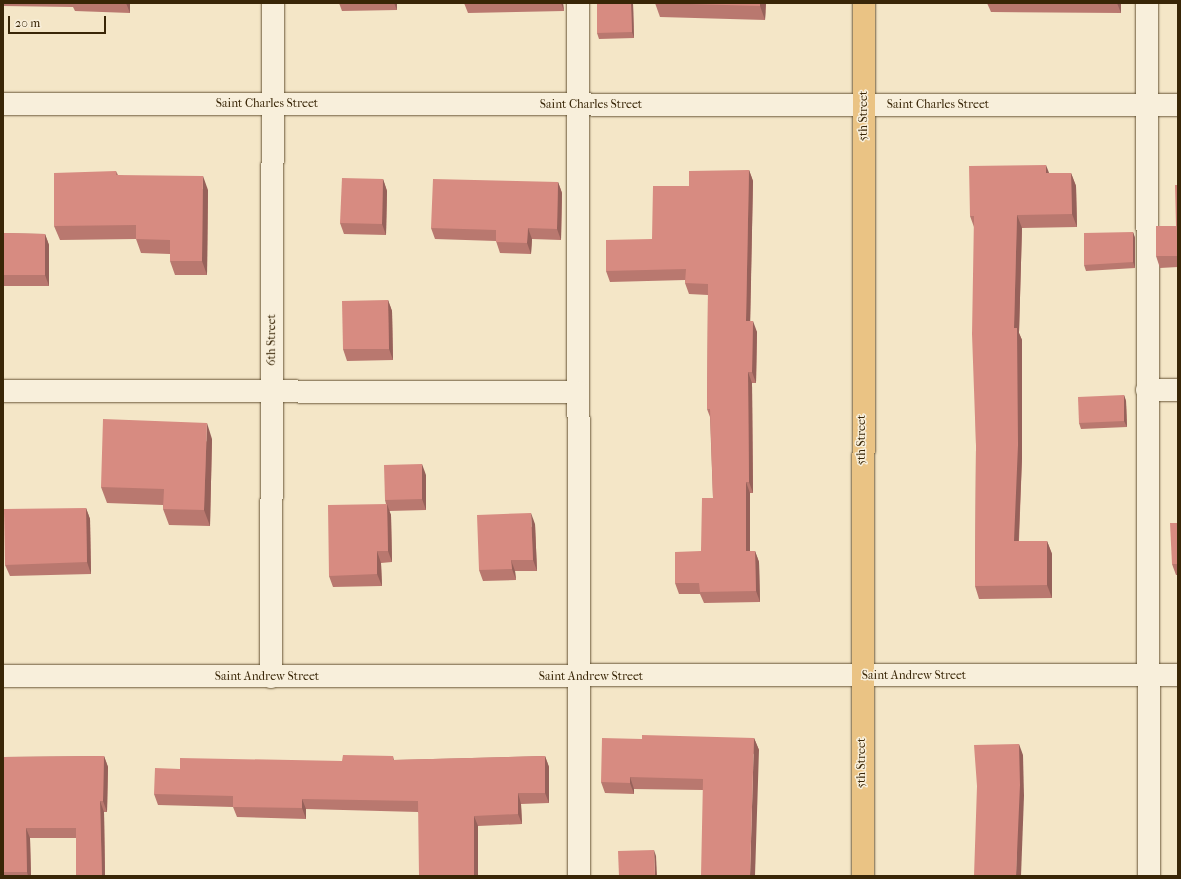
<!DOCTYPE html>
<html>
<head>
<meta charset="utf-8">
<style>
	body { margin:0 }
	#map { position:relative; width:1181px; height:879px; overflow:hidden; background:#f4e6c7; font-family:"IM FELL French Canon",serif }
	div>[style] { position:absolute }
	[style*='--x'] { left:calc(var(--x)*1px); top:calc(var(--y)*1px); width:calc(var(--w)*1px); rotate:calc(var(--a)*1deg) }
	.roads { filter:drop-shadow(0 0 1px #685637) drop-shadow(0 0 1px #685637) }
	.minor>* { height:22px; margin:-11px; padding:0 11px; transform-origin:11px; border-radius:11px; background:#f8efdb }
	.major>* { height:22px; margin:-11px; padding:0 11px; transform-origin:11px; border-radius:11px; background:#eac384 }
	.wall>* { inset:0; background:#b9786f }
	.shaded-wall>* { inset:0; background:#96615a }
	.building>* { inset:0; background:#d78b81 }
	span { translate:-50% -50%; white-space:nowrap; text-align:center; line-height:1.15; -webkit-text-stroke:3px #f8efdb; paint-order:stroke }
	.street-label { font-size:12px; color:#392607 }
	.frame { position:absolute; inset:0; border:4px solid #392607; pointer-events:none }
	.scale { position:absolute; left:8px; top:16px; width:98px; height:18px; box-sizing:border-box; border:2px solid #392607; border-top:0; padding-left:5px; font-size:12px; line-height:14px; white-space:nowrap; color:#392607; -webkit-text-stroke:3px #f8efdb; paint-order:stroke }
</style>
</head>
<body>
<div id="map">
	<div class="roads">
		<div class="minor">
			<i style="--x:578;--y:3;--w:873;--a:89.93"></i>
			<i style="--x:1147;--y:3;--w:873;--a:89.87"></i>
			<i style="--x:3;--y:104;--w:1175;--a:0.05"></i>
			<i style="--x:1147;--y:390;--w:31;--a:0"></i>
			<i style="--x:3;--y:391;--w:574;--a:0.1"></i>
			<i style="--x:3;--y:676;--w:1175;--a:-0.05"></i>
			<i style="--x:271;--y:677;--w:674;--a:-89.83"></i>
		</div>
		<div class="major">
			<i style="--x:863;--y:876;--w:873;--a:-89.93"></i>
		</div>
	</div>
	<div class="wall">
		<i style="clip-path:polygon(3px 3px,130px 3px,130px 13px,75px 11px,73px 7px,3px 6px)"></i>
		<i style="clip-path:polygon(339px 3px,397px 3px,397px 10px,342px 11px)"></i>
		<i style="clip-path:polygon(464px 3px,563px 3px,564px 11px,468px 13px)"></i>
		<i style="clip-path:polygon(633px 3px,634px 38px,599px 39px,597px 33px)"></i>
		<i style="clip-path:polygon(655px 3px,766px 3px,765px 20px,660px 17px)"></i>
		<i style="clip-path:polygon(987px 3px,1121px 3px,1121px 13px,991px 12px)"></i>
		<i style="clip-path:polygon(749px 170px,753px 181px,750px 321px,757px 332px,756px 383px,752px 383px,753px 493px,750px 493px,750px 551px,755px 551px,759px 562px,760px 602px,704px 603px,700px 594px,679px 594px,675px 583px,701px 551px,713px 498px,710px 417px,707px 409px,708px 295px,689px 294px,685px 283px,685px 280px,610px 282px,606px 271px,652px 239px,689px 186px)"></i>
		<i style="clip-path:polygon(116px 171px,118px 175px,208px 190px,207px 275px,175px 275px,170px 261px,170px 254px,141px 253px,136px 239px,60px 240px,54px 226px)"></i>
		<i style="clip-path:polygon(1049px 173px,1071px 173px,1076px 186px,1077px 227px,1022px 228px,1019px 333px,1022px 340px,1022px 458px,1019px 541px,1047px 541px,1052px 554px,1052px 598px,979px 599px,975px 586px,976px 446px,974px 227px,970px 216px)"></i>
		<i style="clip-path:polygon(383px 179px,387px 191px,386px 235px,344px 234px,340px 223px)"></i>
		<i style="clip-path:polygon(558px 182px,562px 193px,561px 240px,532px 239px,531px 254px,500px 253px,496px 241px,435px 239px,431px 228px)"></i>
		<i style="clip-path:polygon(1178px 185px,1178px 267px,1160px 268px,1156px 256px,1176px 226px)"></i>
		<i style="clip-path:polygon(1133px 232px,1135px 238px,1135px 268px,1086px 271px,1084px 265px)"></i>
		<i style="clip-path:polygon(3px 233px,45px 234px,49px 245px,49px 286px,3px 286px)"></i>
		<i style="clip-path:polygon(388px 300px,392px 311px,393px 360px,347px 361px,343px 349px)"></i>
		<i style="clip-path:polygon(1124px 395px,1126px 401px,1127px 427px,1081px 429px,1079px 423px)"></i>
		<i style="clip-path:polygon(212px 439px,210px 526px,169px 525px,163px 509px,163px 505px,107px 503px,101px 487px)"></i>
		<i style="clip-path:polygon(426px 475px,426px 510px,389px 511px,391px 515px,392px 562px,381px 563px,382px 586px,333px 587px,329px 576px,386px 504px,385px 500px)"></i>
		<i style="clip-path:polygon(86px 508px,90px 519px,91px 574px,10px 576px,5px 565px)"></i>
		<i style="clip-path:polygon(1178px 523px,1178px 575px,1176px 575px,1172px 564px)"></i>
		<i style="clip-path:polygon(535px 524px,537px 571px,515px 571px,516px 580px,483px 581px,479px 570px)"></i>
		<i style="clip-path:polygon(754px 738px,759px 750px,703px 790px,634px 789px,634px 794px,605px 793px,601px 782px,642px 739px)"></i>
		<i style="clip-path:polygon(104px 756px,108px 767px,107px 812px,104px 812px,105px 876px,76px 876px,76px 838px,30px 838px,31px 876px,3px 876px,3px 757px)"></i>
		<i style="clip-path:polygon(393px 756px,394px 760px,545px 756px,549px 767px,549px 803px,521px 804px,522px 824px,478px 826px,478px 876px,418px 812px,306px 809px,306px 819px,237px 817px,233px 807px,158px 805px,154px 794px,180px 769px,342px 761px)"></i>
	</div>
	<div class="shaded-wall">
		<i style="clip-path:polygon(126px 3px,130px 3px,130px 13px)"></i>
		<i style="clip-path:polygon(394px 3px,397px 3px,397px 10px)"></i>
		<i style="clip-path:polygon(561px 3px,563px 3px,564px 11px)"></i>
		<i style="clip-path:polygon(631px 3px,633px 3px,634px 38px,632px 32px)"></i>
		<i style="clip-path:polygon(760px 3px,766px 3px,765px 20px,760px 6px)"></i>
		<i style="clip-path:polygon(1117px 3px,1121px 3px,1121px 13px)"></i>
		<i style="clip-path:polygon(1046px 165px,1051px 178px,1046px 173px)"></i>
		<i style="clip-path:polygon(749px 170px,753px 181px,750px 332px,746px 321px)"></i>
		<i style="clip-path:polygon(1071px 173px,1076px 186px,1077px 227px,1072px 214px)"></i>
		<i style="clip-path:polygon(203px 176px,208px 190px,207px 275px,202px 261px)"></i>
		<i style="clip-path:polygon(383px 179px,387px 191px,386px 235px,382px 224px)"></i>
		<i style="clip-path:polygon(558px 182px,562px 193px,561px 240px,557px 229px)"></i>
		<i style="clip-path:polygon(1017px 215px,1022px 228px,1019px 333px,1022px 340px,1022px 458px,1018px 554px,1014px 541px,1014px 328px)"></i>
		<i style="clip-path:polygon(528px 228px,532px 239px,531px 254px,527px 243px)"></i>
		<i style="clip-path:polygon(1133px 232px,1135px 238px,1135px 268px,1133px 262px)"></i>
		<i style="clip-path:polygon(45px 234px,49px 245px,49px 286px,45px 275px)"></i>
		<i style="clip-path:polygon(388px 300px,392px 311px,393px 360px,389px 349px)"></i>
		<i style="clip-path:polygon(753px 321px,757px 332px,756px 383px,752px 372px)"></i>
		<i style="clip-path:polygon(748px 372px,752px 383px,753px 493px,749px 482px)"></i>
		<i style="clip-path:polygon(1124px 395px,1126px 401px,1127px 427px,1124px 421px)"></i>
		<i style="clip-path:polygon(207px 423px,212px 439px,210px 526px,204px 510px)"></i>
		<i style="clip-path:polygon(422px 464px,426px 475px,426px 510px,422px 499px)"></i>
		<i style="clip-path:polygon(746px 482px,750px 493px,750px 562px,746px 551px)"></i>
		<i style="clip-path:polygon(387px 504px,391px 515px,392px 562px,388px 551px)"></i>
		<i style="clip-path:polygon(86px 508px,90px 519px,91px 574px,87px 562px)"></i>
		<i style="clip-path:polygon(531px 513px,535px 524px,537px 571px,533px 560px)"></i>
		<i style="clip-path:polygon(1047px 541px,1052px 554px,1052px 598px,1047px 585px)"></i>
		<i style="clip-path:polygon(377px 551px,381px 563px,382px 586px,377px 574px)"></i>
		<i style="clip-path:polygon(755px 551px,759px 562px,760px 602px,756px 591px)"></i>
		<i style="clip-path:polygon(511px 560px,515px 571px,516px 580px,512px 569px)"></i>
		<i style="clip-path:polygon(754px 738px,759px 750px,755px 876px,750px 876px)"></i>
		<i style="clip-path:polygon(1019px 744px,1023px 755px,1024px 796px,1021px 876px,1016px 876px)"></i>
		<i style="clip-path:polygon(104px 756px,108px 767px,107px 812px,103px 801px)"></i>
		<i style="clip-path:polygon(545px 756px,549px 767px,549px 803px,545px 793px)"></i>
		<i style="clip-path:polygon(630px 777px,634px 789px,634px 794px,630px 783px)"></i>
		<i style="clip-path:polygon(518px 793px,521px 804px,522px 824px,518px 814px)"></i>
		<i style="clip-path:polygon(302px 799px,306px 809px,306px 819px,302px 808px)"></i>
		<i style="clip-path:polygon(100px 801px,104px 812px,105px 876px,102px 876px)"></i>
		<i style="clip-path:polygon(474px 816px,478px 826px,478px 876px,474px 876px)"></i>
		<i style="clip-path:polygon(26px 828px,30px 838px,31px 876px,28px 876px,27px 872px)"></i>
		<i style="clip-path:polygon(654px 850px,656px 856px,657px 876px,655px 876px)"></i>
	</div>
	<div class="building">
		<i style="clip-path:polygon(597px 3px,631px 3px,632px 32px,597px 33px)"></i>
		<i style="clip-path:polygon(655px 3px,760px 3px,760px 6px)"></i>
		<i style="clip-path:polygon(1046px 165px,1046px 173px,1071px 173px,1072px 214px,1017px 215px,1014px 328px,1017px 328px,1018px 445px,1014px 541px,1047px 541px,1047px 585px,975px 586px,976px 446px,972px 334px,974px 216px,970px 216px,969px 166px)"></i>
		<i style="clip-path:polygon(749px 170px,746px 321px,753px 321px,752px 372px,748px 372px,749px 482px,746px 482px,746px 551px,755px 551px,756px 591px,700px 592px,699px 583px,675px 583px,675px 552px,701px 551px,702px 498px,713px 498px,710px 409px,707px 409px,708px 284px,685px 283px,686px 269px,606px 271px,606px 240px,652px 239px,653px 186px,689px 186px,689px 171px)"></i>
		<i style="clip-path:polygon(116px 171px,116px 175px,203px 176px,202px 261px,170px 261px,170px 240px,136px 239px,136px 225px,54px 226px,54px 173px)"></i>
		<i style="clip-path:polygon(342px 178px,383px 179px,382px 224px,340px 223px)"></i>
		<i style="clip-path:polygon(433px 179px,558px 182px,557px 229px,528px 228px,527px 243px,496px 242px,496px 230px,431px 228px)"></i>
		<i style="clip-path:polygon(1175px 185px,1178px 185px,1178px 256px,1156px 256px,1156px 226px,1176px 226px)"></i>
		<i style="clip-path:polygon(1133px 232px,1133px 262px,1084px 265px,1084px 233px)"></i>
		<i style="clip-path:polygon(3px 233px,45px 234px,45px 275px,3px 275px)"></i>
		<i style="clip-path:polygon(388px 300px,389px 349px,343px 349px,342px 301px)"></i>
		<i style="clip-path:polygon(1124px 395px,1124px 421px,1079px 423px,1078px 397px)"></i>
		<i style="clip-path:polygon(103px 419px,207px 423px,204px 510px,163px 509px,164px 489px,101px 487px)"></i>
		<i style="clip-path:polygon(422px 464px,422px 499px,385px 500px,384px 465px)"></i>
		<i style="clip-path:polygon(387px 504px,388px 551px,377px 551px,377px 574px,329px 576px,328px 505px)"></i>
		<i style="clip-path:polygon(86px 508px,87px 562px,5px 565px,4px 509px)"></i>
		<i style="clip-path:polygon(531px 513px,533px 560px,511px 560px,512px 569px,479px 570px,477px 515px)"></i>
		<i style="clip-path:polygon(1170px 523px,1178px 523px,1178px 564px,1172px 564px)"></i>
		<i style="clip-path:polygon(642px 735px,754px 738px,750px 876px,701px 876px,703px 779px,630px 777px,630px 783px,601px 782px,602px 738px,642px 739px)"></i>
		<i style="clip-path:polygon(1019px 744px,1020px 785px,1016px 876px,974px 876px,977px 786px,974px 745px)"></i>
		<i style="clip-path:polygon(343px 755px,393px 756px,393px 760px,545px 756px,545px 793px,518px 793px,518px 814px,474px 816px,474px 876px,419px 876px,418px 801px,302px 799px,302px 808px,233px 807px,233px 796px,154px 794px,155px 768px,180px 769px,180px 758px,342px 761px)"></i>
		<i style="clip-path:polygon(104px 756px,103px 801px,100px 801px,102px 876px,76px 876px,76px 828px,26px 828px,27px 872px,3px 872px,3px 757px)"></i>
		<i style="clip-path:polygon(654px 850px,655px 876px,619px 876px,618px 851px)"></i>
	</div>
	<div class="street-label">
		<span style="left:267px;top:104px">Saint Charles Street</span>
		<span style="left:591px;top:105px">Saint Charles Street</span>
		<span style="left:938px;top:105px">Saint Charles Street</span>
		<span style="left:864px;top:116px;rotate:-90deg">5th Street</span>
		<span style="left:272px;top:340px;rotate:-90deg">6th Street</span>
		<span style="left:862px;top:440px;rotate:-90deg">5th Street</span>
		<span style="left:914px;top:676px">Saint Andrew Street</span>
		<span style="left:267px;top:677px">Saint Andrew Street</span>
		<span style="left:591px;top:677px">Saint Andrew Street</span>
		<span style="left:862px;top:763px;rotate:-90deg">5th Street</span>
	</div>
	<div class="frame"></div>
	<div class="scale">20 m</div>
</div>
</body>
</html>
